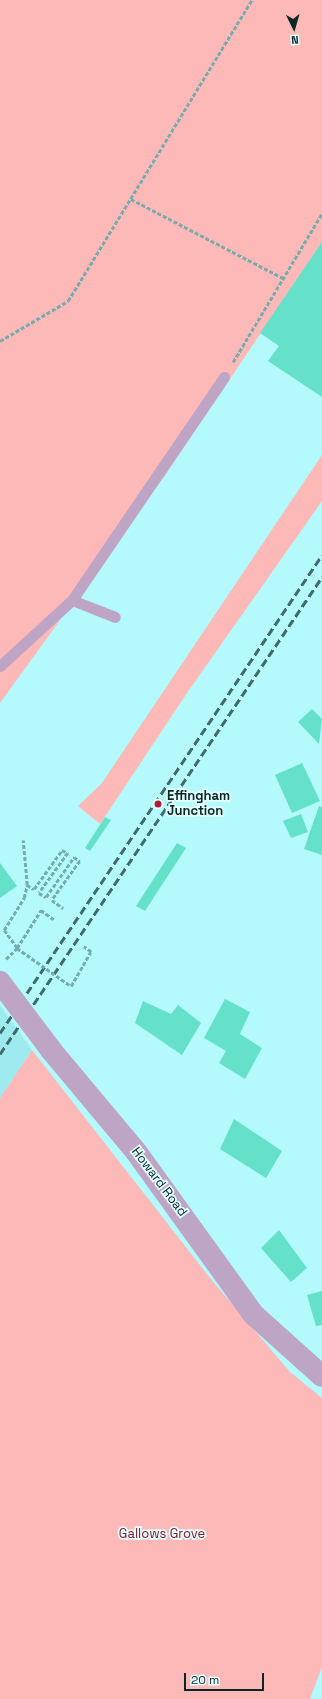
<!DOCTYPE html>
<html>
<head>
<meta charset="utf-8">
<style>
	body { margin:0 }
	#map { position:relative; width:322px; height:1699px; overflow:hidden; background:#b4f9fb; font-family:"Space Grotesk",sans-serif }
	div>[style] { position:absolute }
	[style*='--x'] { left:calc(var(--x)*1px); top:calc(var(--y)*1px); width:calc(var(--w)*1px); rotate:calc(var(--a)*1deg) }
	.built>* { inset:0; background:#9debee }
	.green>* { inset:0; background:#fdb8b8 }
	.building>* { inset:0; background:#65e1c9 }
	.path>* { height:2.5px; margin-top:-1.25px; transform-origin:0; background:repeating-linear-gradient(90deg,#76acae 0 4px,transparent 0 6px) }
	.service>* { height:11px; margin:-5.5px; padding:0 5.5px; transform-origin:5.5px; border-radius:5.5px; background:#bea5c5 }
	.tertiary>* { height:22px; margin:-11px; padding:0 11px; transform-origin:11px; border-radius:11px; background:#bea5c5 }
	.rail>* { height:3px; margin-top:-1.5px; transform-origin:0; background:repeating-linear-gradient(90deg,#406a6b 0 8px,transparent 0 12px) }
	.path-bridge>* { height:2.5px; margin-top:-1.25px; transform-origin:0; background:repeating-linear-gradient(90deg,#76acae 0 4px,transparent 0 6px) }
	.tertiary-bridge>* { height:22px; margin:-11px; padding:0 11px; transform-origin:11px; border-radius:11px; background:#bea5c5 }
	.dots>* { width:11px; height:11px; translate:-50% -50%; box-sizing:border-box; border:2px solid #e3fefe; border-radius:50% }
	span { translate:-50% -50%; white-space:nowrap; text-align:center; line-height:1.15; -webkit-text-stroke:3.5px #e3fefe; paint-order:stroke }
	.poi-label { font-size:13px; color:#0b2829; font-weight:700 }
	.left { translate:0 -50%; text-align:left }
	.street-label { font-size:13px; color:#0b2829 }
	.park-label { font-size:13px; color:#881729 }
	.north { position:absolute; left:274px; top:8px; width:40px; height:40px; -webkit-text-stroke:3px #e3fefe; paint-order:stroke; rotate:175deg; font-size:11px; font-weight:700; line-height:16px; text-align:center; color:#0b2829 }
	.north::after { content:''; display:block; margin:auto; width:14px; height:18px; background:#0b2829; clip-path:polygon(50% 0,100% 100%,50% 72%,0 100%) }
	.scale { position:absolute; left:184px; top:1673px; width:80px; height:18px; box-sizing:border-box; border:2px solid #0b2829; border-top:0; padding-left:5px; font-size:12px; line-height:14px; white-space:nowrap; color:#0b2829; -webkit-text-stroke:3px #e3fefe; paint-order:stroke }
</style>
</head>
<body>
<div id="map">
	<div class="built">
		<i style="clip-path:polygon(0 1005px,32px 1050px,0 1098px)"></i>
	</div>
	<div class="green">
		<i style="clip-path:polygon(0 0,322px 0,322px 242px,166px 474px,0 703px)"></i>
		<i style="clip-path:polygon(322px 455px,322px 501px,189px 690px,100px 824px,78px 806px,102px 783px)"></i>
		<i style="clip-path:polygon(32px 1050px,210px 1278px,290px 1372px,322px 1398px,322px 1667px,310px 1699px,0 1699px,0 1098px)"></i>
	</div>
	<div class="building">
		<i style="clip-path:polygon(322px 242px,322px 397px,268px 361px,279px 346px,260px 333px)"></i>
		<i style="clip-path:polygon(312px 709px,322px 719px,319px 744px,298px 722px)"></i>
		<i style="clip-path:polygon(302px 763px,320px 801px,292px 813px,275px 775px)"></i>
		<i style="clip-path:polygon(319px 806px,322px 807px,322px 855px,304px 849px)"></i>
		<i style="clip-path:polygon(301px 814px,308px 832px,291px 838px,283px 821px)"></i>
		<i style="clip-path:polygon(105px 817px,111px 820px,90px 851px,85px 848px)"></i>
		<i style="clip-path:polygon(177px 843px,186px 848px,145px 911px,136px 906px)"></i>
		<i style="clip-path:polygon(0 863px,17px 886px,0 898px)"></i>
		<i style="clip-path:polygon(225px 999px,250px 1012px,240px 1034px,262px 1048px,245px 1079px,219px 1063px,226px 1051px,204px 1038px)"></i>
		<i style="clip-path:polygon(143px 1001px,171px 1014px,178px 1005px,201px 1023px,182px 1055px,135px 1023px)"></i>
		<i style="clip-path:polygon(234px 1119px,282px 1151px,266px 1178px,220px 1149px)"></i>
		<i style="clip-path:polygon(279px 1230px,307px 1268px,291px 1282px,261px 1248px)"></i>
		<i style="clip-path:polygon(322px 1291px,322px 1325px,316px 1326px,307px 1295px)"></i>
	</div>
	<div class="path">
		<i style="--x:131;--y:199;--w:171;--a:27.5"></i>
		<i style="--x:0;--y:341;--w:79;--a:-30.5"></i>
		<i style="--x:68;--y:301;--w:353;--a:-58.6"></i>
		<i style="--x:233;--y:362;--w:174;--a:-59.1"></i>
		<i style="--x:27;--y:885;--w:8;--a:30"></i>
		<i style="--x:34;--y:889;--w:48;--a:-54.3"></i>
		<i style="--x:62;--y:850;--w:7;--a:27"></i>
		<i style="--x:68;--y:853;--w:49;--a:125.9"></i>
		<i style="--x:39;--y:893;--w:8;--a:30"></i>
		<i style="--x:46;--y:897;--w:49;--a:-55"></i>
		<i style="--x:74;--y:857;--w:7;--a:34"></i>
		<i style="--x:80;--y:861;--w:48;--a:125.7"></i>
		<i style="--x:52;--y:900;--w:14;--a:36"></i>
		<i style="--x:17;--y:948;--w:22;--a:-126"></i>
		<i style="--x:4;--y:930;--w:38;--a:-58"></i>
		<i style="--x:24;--y:898;--w:13;--a:-77"></i>
		<i style="--x:27;--y:885;--w:45;--a:-95.1"></i>
		<i style="--x:6;--y:959;--w:16;--a:-45"></i>
		<i style="--x:17;--y:948;--w:45;--a:-57.7"></i>
		<i style="--x:41;--y:910;--w:17;--a:36"></i>
		<i style="--x:71;--y:986;--w:39;--a:-60"></i>
		<i style="--x:91;--y:952;--w:9;--a:-144"></i>
	</div>
	<div class="service">
		<i style="--x:72;--y:600;--w:46;--a:21.6"></i>
		<i style="--x:0;--y:666;--w:98;--a:-42.5"></i>
		<i style="--x:72;--y:600;--w:270;--a:-55.7"></i>
	</div>
	<div class="tertiary">
		<i style="--x:51;--y:1050;--w:134;--a:50.1"></i>
		<i style="--x:137;--y:1153;--w:200;--a:54.2"></i>
		<i style="--x:254;--y:1315;--w:91;--a:41.9"></i>
	</div>
	<div class="rail">
		<i style="--x:0;--y:1033;--w:576;--a:-56.03"></i>
		<i style="--x:0;--y:1054;--w:576;--a:-55.98"></i>
	</div>
	<div class="path-bridge">
		<i style="--x:17;--y:948;--w:66;--a:35.1"></i>
	</div>
	<div class="tertiary-bridge">
		<i style="--x:0;--y:982;--w:85;--a:53.1"></i>
	</div>
	<div class="dots">
		<i style="left:158px;top:804px;background:#b01c36"></i>
	</div>
	<div class="poi-label">
		<span class="left" style="left:167px;top:804px">Effingham<br>Junction</span>
	</div>
	<div class="street-label">
		<span style="left:159px;top:1182px;rotate:53deg">Howard Road</span>
	</div>
	<div class="park-label">
		<span style="left:162px;top:1534px">Gallows Grove</span>
	</div>
	<div class="north">N</div>
	<div class="scale">20 m</div>
</div>
</body>
</html>
